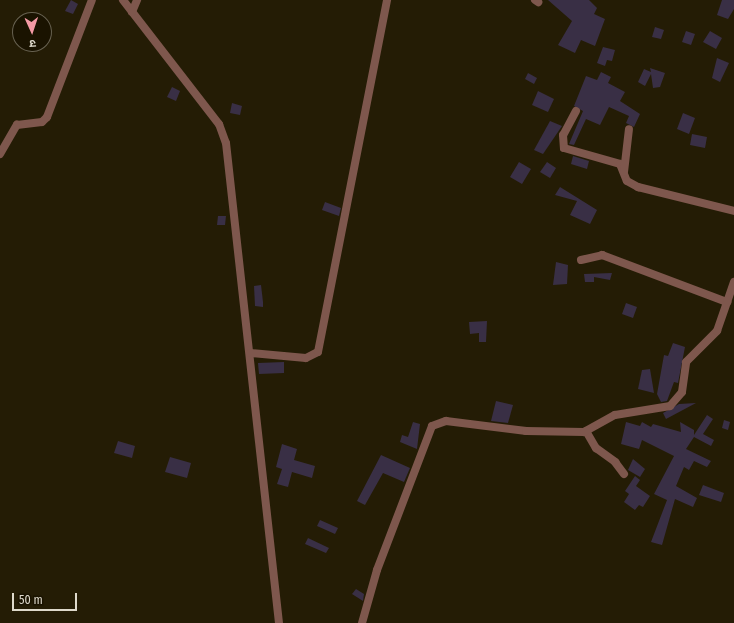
<!DOCTYPE html>
<html>
<head>
<meta charset="utf-8">
<style>
	body { margin:0 }
	#map { position:relative; width:734px; height:623px; overflow:hidden; background:#241c05; font-family:"Fira Sans Condensed","Noto Sans Devanagari",sans-serif }
	div>[style] { position:absolute }
	[style*='--x'] { left:calc(var(--x)*1px); top:calc(var(--y)*1px); width:calc(var(--w)*1px); rotate:calc(var(--a)*1deg) }
	.building>* { inset:0; background:#392f45 }
	.minor>* { height:8px; margin:-4px; padding:0 4px; transform-origin:4px; border-radius:4px; background:#7e574d }
	span { translate:-50% -50%; white-space:nowrap; text-align:center; line-height:1.15; -webkit-text-stroke:3.5px #1a1300; paint-order:stroke }
	.north { position:absolute; left:12px; top:12px; width:40px; height:40px; box-sizing:border-box; background:#1a1300; border:1px solid #686251; border-radius:50%; rotate:177deg; font-size:11px; font-weight:700; line-height:16px; text-align:center; color:#ded9cb }
	.north::after { content:''; display:block; margin:auto; width:14px; height:18px; background:#f49aa5; clip-path:polygon(50% 0,100% 100%,50% 72%,0 100%) }
	.scale { position:absolute; left:12px; top:593px; width:65px; height:18px; box-sizing:border-box; border:2px solid #ded9cb; border-top:0; padding-left:5px; font-size:12px; line-height:14px; white-space:nowrap; color:#ded9cb; -webkit-text-stroke:3px #1a1300; paint-order:stroke }
</style>
</head>
<body>
<div id="map">
	<div class="building">
		<i style="clip-path:polygon(71px 0,78px 4px,73px 14px,65px 11px)"></i>
		<i style="clip-path:polygon(548px 0,589px 0,597px 8px,594px 14px,605px 19px,595px 46px,581px 40px,575px 53px,558px 45px,572px 21px)"></i>
		<i style="clip-path:polygon(722px 0,734px 0,734px 9px,728px 19px,717px 15px)"></i>
		<i style="clip-path:polygon(655px 27px,664px 30px,661px 39px,652px 37px)"></i>
		<i style="clip-path:polygon(686px 31px,695px 34px,691px 45px,682px 42px)"></i>
		<i style="clip-path:polygon(710px 31px,722px 38px,716px 49px,703px 42px)"></i>
		<i style="clip-path:polygon(603px 47px,615px 50px,612px 61px,607px 60px,605px 66px,597px 63px)"></i>
		<i style="clip-path:polygon(717px 58px,729px 63px,720px 82px,712px 78px)"></i>
		<i style="clip-path:polygon(650px 68px,665px 73px,660px 87px,653px 88px,651px 74px,645px 86px,638px 82px,644px 69px,651px 72px)"></i>
		<i style="clip-path:polygon(601px 72px,611px 77px,608px 83px,625px 92px,620px 101px,640px 114px,634px 127px,626px 123px,629px 116px,609px 107px,600px 125px,586px 119px,574px 145px,569px 144px,583px 111px,574px 106px,586px 76px,597px 80px)"></i>
		<i style="clip-path:polygon(528px 73px,537px 78px,534px 84px,525px 79px)"></i>
		<i style="clip-path:polygon(172px 87px,180px 91px,176px 101px,167px 97px)"></i>
		<i style="clip-path:polygon(538px 91px,554px 99px,548px 112px,532px 105px)"></i>
		<i style="clip-path:polygon(232px 103px,242px 106px,240px 115px,230px 113px)"></i>
		<i style="clip-path:polygon(683px 113px,695px 118px,689px 134px,677px 129px)"></i>
		<i style="clip-path:polygon(550px 121px,562px 126px,543px 154px,534px 150px)"></i>
		<i style="clip-path:polygon(692px 134px,707px 137px,705px 148px,690px 145px)"></i>
		<i style="clip-path:polygon(573px 156px,589px 161px,587px 169px,571px 164px)"></i>
		<i style="clip-path:polygon(519px 162px,531px 169px,522px 184px,510px 177px)"></i>
		<i style="clip-path:polygon(547px 162px,556px 168px,550px 178px,540px 172px)"></i>
		<i style="clip-path:polygon(560px 187px,597px 210px,590px 224px,570px 215px,577px 201px,555px 195px)"></i>
		<i style="clip-path:polygon(325px 202px,341px 208px,339px 216px,322px 210px)"></i>
		<i style="clip-path:polygon(218px 216px,226px 216px,225px 225px,217px 225px)"></i>
		<i style="clip-path:polygon(556px 262px,568px 265px,567px 284px,553px 285px)"></i>
		<i style="clip-path:polygon(612px 273px,610px 280px,594px 277px,594px 282px,585px 282px,584px 274px)"></i>
		<i style="clip-path:polygon(261px 285px,263px 302px,263px 307px,255px 306px,254px 286px)"></i>
		<i style="clip-path:polygon(626px 303px,637px 307px,633px 318px,622px 314px)"></i>
		<i style="clip-path:polygon(487px 321px,486px 342px,479px 342px,479px 333px,470px 334px,469px 322px)"></i>
		<i style="clip-path:polygon(673px 343px,685px 347px,678px 383px,674px 382px,667px 401px,661px 402px,657px 394px,664px 355px,668px 356px)"></i>
		<i style="clip-path:polygon(284px 362px,284px 373px,259px 374px,258px 363px)"></i>
		<i style="clip-path:polygon(650px 369px,654px 393px,638px 389px,642px 370px)"></i>
		<i style="clip-path:polygon(496px 401px,513px 405px,508px 423px,491px 421px)"></i>
		<i style="clip-path:polygon(696px 403px,666px 419px,663px 413px,679px 404px)"></i>
		<i style="clip-path:polygon(707px 415px,713px 419px,703px 434px,714px 440px,711px 446px,694px 437px,686px 449px,711px 461px,707px 467px,694px 461px,689px 470px,684px 467px,676px 486px,697px 498px,693px 507px,675px 499px,662px 545px,651px 542px,667px 500px,654px 494px,674px 456px,642px 440px,639px 449px,621px 444px,626px 422px,640px 426px,642px 422px,651px 427px,653px 424px,681px 432px,680px 422px,694px 430px,694px 435px)"></i>
		<i style="clip-path:polygon(724px 420px,730px 422px,728px 430px,722px 428px)"></i>
		<i style="clip-path:polygon(413px 422px,420px 424px,417px 449px,400px 442px,402px 435px,408px 437px)"></i>
		<i style="clip-path:polygon(118px 441px,135px 446px,132px 458px,114px 453px)"></i>
		<i style="clip-path:polygon(282px 444px,297px 449px,294px 460px,315px 466px,312px 478px,292px 472px,288px 487px,277px 484px,282px 469px,276px 467px)"></i>
		<i style="clip-path:polygon(381px 455px,410px 468px,404px 482px,383px 473px,365px 505px,357px 501px)"></i>
		<i style="clip-path:polygon(170px 457px,191px 463px,187px 478px,165px 472px)"></i>
		<i style="clip-path:polygon(633px 459px,645px 469px,640px 477px,628px 470px)"></i>
		<i style="clip-path:polygon(635px 476px,640px 480px,636px 486px,650px 496px,643px 507px,639px 505px,635px 510px,624px 502px,629px 494px,625px 491px)"></i>
		<i style="clip-path:polygon(703px 485px,724px 493px,721px 502px,699px 495px)"></i>
		<i style="clip-path:polygon(320px 520px,338px 528px,335px 534px,317px 526px)"></i>
		<i style="clip-path:polygon(308px 538px,329px 548px,326px 553px,305px 544px)"></i>
		<i style="clip-path:polygon(356px 589px,364px 594px,363px 601px,352px 594px)"></i>
	</div>
	<div class="minor">
		<i style="--x:123;--y:0;--w:157;--a:52.3"></i>
		<i style="--x:219;--y:124;--w:20;--a:70"></i>
		<i style="--x:226;--y:143;--w:483;--a:83.7"></i>
		<i style="--x:535;--y:0;--w:4;--a:34"></i>
		<i style="--x:132;--y:12;--w:13;--a:-67"></i>
		<i style="--x:576;--y:111;--w:27;--a:118"></i>
		<i style="--x:563;--y:135;--w:13;--a:86"></i>
		<i style="--x:564;--y:148;--w:58;--a:15.9"></i>
		<i style="--x:620;--y:164;--w:18;--a:68"></i>
		<i style="--x:627;--y:181;--w:13;--a:29"></i>
		<i style="--x:638;--y:187;--w:99;--a:14"></i>
		<i style="--x:0;--y:154;--w:34;--a:-60"></i>
		<i style="--x:17;--y:125;--w:25;--a:-7"></i>
		<i style="--x:42;--y:122;--w:7;--a:-45"></i>
		<i style="--x:47;--y:117;--w:125;--a:-69"></i>
		<i style="--x:624;--y:172;--w:43;--a:-83.4"></i>
		<i style="--x:581;--y:260;--w:22;--a:-13"></i>
		<i style="--x:602;--y:255;--w:134;--a:20.6"></i>
		<i style="--x:250;--y:353;--w:56;--a:5.1"></i>
		<i style="--x:306;--y:358;--w:13;--a:-27"></i>
		<i style="--x:318;--y:352;--w:359;--a:-78.9"></i>
		<i style="--x:586;--y:431;--w:20;--a:60"></i>
		<i style="--x:596;--y:448;--w:24;--a:36"></i>
		<i style="--x:615;--y:462;--w:15;--a:53"></i>
		<i style="--x:362;--y:623;--w:55;--a:-74.2"></i>
		<i style="--x:377;--y:570;--w:154;--a:-69.1"></i>
		<i style="--x:432;--y:426;--w:15;--a:-20"></i>
		<i style="--x:446;--y:421;--w:81;--a:7.1"></i>
		<i style="--x:526;--y:431;--w:58;--a:1"></i>
		<i style="--x:584;--y:432;--w:35;--a:-29"></i>
		<i style="--x:615;--y:415;--w:56;--a:-9.3"></i>
		<i style="--x:670;--y:406;--w:18;--a:-49"></i>
		<i style="--x:682;--y:392;--w:30;--a:-82"></i>
		<i style="--x:686;--y:362;--w:44;--a:-45"></i>
		<i style="--x:717;--y:331;--w:52;--a:-70.9"></i>
	</div>
	<div class="north">उ</div>
	<div class="scale">50 m</div>
</div>
</body>
</html>
